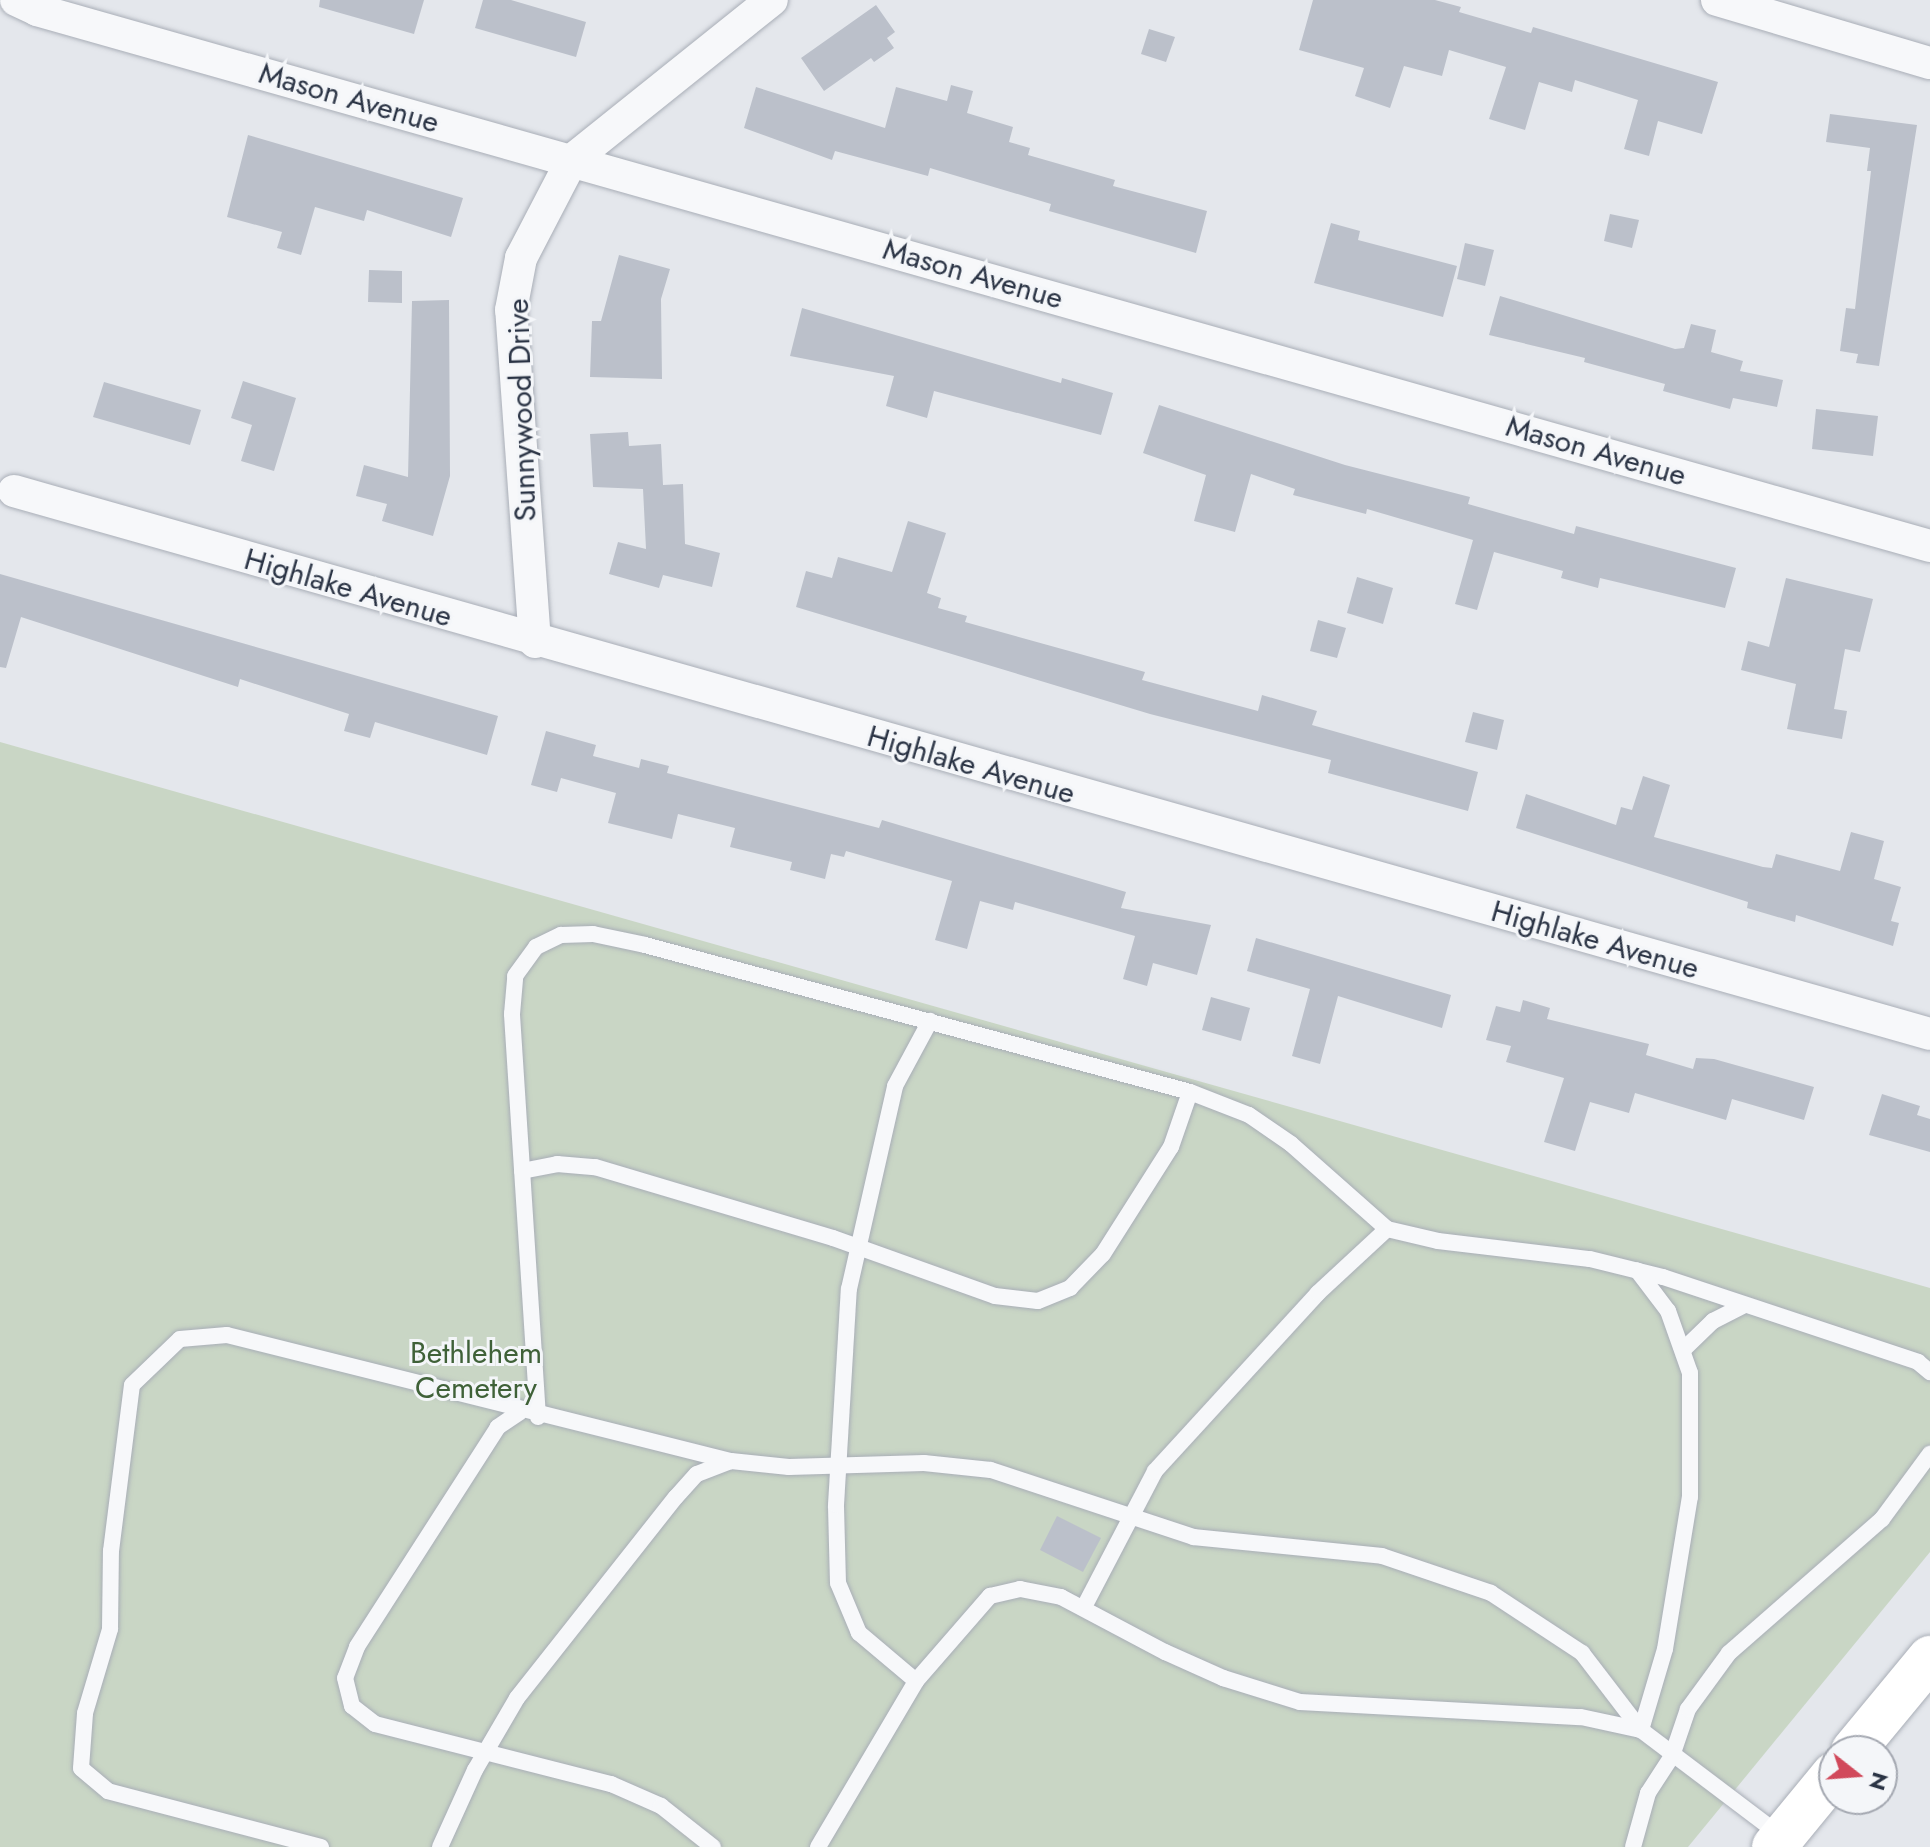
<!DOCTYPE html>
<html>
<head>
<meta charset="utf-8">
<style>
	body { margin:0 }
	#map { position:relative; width:1930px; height:1847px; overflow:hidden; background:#e4e7ec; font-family:Jost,sans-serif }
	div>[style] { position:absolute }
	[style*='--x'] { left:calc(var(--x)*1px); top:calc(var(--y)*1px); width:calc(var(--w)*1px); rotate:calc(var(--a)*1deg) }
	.green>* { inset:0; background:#c9d6c5 }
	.building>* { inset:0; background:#bbc0ca }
	.roads { filter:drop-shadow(0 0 2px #a9aeb7) drop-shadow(0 0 2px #a9aeb7) }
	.service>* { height:16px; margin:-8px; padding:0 8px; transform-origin:8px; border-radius:8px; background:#f7f8fa }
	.minor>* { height:32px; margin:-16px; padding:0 16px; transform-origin:16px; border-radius:16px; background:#f7f8fa }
	.primary>* { height:44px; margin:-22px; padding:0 22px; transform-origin:22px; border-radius:22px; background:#fff }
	span { translate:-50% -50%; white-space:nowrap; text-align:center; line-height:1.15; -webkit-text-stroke:6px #f4f6f9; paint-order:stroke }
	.street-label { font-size:30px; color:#2b3445 }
	.park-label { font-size:30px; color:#3f6138 }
	.north { position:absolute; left:1818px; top:1735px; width:80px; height:80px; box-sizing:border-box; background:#f4f6f9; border:2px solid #a4a8b1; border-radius:50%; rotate:107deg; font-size:22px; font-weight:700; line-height:32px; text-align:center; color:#2b3445 }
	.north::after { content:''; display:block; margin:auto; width:28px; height:36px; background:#d1495b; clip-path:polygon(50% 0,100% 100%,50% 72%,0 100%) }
</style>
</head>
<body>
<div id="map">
	<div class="green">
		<i style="clip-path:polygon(0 742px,1930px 1288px,1930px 1552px,1688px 1847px,0 1847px)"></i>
	</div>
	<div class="building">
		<i style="clip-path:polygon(320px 0,424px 0,414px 34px,319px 7px)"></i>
		<i style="clip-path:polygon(483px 0,511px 0,586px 22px,576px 57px,475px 28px)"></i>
		<i style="clip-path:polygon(1313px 0,1435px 0,1461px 7px,1459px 12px,1531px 33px,1533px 27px,1718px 82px,1702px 134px,1658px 121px,1649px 156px,1624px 149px,1638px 100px,1575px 80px,1572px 92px,1539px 82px,1525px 130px,1489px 119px,1506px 67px,1449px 50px,1442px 76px,1404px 66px,1390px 108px,1355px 96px,1364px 68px,1299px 50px)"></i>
		<i style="clip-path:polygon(876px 5px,895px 32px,887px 38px,894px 48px,874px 62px,871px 58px,824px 91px,801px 58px)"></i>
		<i style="clip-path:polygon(1149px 29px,1175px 37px,1166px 62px,1141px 54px)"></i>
		<i style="clip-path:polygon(951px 85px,973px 91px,967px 113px,1013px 127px,1009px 142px,1030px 148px,1028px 155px,1115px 180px,1113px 186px,1207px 211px,1196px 253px,1049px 211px,1051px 204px,930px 168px,928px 176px,835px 151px,832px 160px,744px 128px,756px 87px,885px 128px,896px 87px,947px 101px)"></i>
		<i style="clip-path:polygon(1830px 114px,1917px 125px,1879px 366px,1856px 363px,1858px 354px,1840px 351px,1846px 308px,1855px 309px,1871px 171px,1867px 171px,1870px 148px,1826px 142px)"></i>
		<i style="clip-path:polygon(248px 135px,463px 198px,451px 237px,367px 210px,364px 221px,315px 207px,301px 255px,277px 248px,282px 232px,227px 217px)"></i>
		<i style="clip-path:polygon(1610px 214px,1639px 220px,1632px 248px,1604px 241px)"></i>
		<i style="clip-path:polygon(1331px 223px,1360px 231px,1358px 240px,1457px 266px,1443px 317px,1314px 283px)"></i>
		<i style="clip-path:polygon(1465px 243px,1494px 250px,1485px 286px,1457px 279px)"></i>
		<i style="clip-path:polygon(619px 255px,670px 269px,661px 299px,662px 379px,590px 377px,592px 321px,601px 321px)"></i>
		<i style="clip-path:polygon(369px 270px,402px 271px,402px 303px,368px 302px)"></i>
		<i style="clip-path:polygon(1500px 296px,1675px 349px,1684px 348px,1691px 324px,1716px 330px,1711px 352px,1743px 361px,1740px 371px,1783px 380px,1777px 407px,1733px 398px,1730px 409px,1663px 391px,1665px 384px,1584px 362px,1585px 358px,1489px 335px)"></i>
		<i style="clip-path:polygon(449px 300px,450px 476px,433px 536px,382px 521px,387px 504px,356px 496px,364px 465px,408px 477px,412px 301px)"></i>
		<i style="clip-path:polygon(802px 308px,1061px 383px,1062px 378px,1113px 393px,1101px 435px,934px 391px,927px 418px,886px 406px,894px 376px,790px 356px)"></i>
		<i style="clip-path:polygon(243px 381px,296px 398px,274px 471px,241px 461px,252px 425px,231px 418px)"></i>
		<i style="clip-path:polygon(104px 382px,201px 410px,190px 445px,93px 417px)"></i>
		<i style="clip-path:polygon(1159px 405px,1345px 465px,1470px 497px,1468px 504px,1574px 534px,1576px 526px,1736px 568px,1725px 608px,1600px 578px,1598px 588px,1561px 578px,1563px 571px,1494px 552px,1477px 610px,1455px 604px,1473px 540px,1367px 509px,1366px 514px,1293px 495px,1295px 489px,1251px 474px,1235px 532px,1194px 521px,1206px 475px,1143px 453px)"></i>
		<i style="clip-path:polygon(1816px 409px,1878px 416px,1873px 456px,1812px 449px)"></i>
		<i style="clip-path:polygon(628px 432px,629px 446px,661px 444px,663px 485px,683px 484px,685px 544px,720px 553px,712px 587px,663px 575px,659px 588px,609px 574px,618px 542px,646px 549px,643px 489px,593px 487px,590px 434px)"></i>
		<i style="clip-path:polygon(908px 521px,946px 533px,927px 593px,941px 598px,938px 608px,967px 616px,965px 622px,1145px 672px,1142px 680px,1258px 711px,1262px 695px,1317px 711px,1312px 725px,1478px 772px,1468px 811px,1328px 773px,1331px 760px,1150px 714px,796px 607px,806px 571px,832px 578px,838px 557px,892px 572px)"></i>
		<i style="clip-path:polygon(0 574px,498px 716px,487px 755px,375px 722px,370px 738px,344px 731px,349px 714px,240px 679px,238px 687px,21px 617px,6px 668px,0 667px)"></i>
		<i style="clip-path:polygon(1357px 577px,1393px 588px,1383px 624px,1347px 613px)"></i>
		<i style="clip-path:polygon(1786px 578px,1873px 599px,1860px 652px,1845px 649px,1834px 709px,1847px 711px,1842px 739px,1787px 729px,1796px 684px,1741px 670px,1748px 641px,1769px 647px)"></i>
		<i style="clip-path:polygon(1318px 620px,1346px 628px,1337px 658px,1310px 651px)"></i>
		<i style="clip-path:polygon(1473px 712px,1504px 720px,1497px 750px,1465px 742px)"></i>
		<i style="clip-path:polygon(546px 731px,596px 745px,593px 756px,639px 768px,641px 759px,669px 766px,667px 773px,879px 828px,882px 820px,1126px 892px,1121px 908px,1211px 925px,1197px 975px,1153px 963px,1147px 986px,1123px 979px,1135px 936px,1015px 902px,1013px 910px,980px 901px,967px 949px,935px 940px,952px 881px,846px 851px,844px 857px,831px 854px,825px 879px,790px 870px,792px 862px,730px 847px,735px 828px,678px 814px,672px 839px,608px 823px,616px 793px,561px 778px,557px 792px,531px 785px)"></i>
		<i style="clip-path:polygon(1643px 776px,1670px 785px,1654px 837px,1763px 867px,1772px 868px,1776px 854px,1840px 871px,1851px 832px,1884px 841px,1874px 879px,1901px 887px,1891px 921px,1899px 923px,1893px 946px,1796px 915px,1795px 922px,1747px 908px,1748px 902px,1516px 828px,1526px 794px,1616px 825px,1621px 807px,1632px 810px)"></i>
		<i style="clip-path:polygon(1256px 938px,1451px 995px,1442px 1028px,1338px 996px,1320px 1064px,1292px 1056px,1310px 989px,1247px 971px)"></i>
		<i style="clip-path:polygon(1211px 997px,1250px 1008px,1241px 1041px,1202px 1030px)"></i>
		<i style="clip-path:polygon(1523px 1000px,1550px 1008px,1547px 1019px,1649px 1044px,1646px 1055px,1693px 1069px,1696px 1058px,1714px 1059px,1814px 1087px,1804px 1120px,1732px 1099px,1726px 1120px,1635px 1093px,1629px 1113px,1590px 1102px,1575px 1151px,1544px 1142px,1564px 1078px,1506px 1062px,1511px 1046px,1486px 1040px,1496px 1006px,1520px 1012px)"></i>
		<i style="clip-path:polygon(1882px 1094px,1920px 1106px,1917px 1115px,1930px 1119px,1930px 1152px,1869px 1135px)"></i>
		<i style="clip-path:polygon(1057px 1516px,1101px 1538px,1083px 1572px,1040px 1550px)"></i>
	</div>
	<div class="roads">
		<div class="service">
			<i style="--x:522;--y:1171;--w:36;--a:-11"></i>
			<i style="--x:557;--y:1164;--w:38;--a:5"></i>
			<i style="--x:595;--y:1167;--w:248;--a:16.6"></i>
			<i style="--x:833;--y:1238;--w:172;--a:19.7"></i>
			<i style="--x:995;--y:1296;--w:43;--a:6.6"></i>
			<i style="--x:1038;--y:1301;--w:35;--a:-22"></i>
			<i style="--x:1070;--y:1288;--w:47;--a:-45.9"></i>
			<i style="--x:1103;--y:1254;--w:127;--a:-57.6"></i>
			<i style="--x:1171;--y:1147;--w:58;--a:-70.9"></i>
			<i style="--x:1683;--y:1350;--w:42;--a:-44"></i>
			<i style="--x:1713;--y:1321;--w:34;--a:-27"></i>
			<i style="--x:520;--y:1412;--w:27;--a:146"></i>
			<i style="--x:498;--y:1427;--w:261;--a:122.7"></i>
			<i style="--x:357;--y:1647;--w:33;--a:111"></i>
			<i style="--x:345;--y:1678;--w:29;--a:76"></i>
			<i style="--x:352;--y:1706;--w:29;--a:38"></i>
			<i style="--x:375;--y:1724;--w:244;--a:14.3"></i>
			<i style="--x:611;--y:1784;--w:55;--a:23.7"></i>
			<i style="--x:661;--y:1806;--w:66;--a:38.3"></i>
			<i style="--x:538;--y:1417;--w:404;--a:-93.7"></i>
			<i style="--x:512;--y:1014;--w:38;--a:-85"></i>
			<i style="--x:515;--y:976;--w:36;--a:-54"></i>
			<i style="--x:536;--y:947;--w:28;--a:-26"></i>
			<i style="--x:561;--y:935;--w:32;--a:-2"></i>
			<i style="--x:593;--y:934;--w:53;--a:11.9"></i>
			<i style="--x:645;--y:945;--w:564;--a:15.09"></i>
			<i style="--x:1190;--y:1092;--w:63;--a:21.3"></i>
			<i style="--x:1249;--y:1115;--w:51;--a:34.6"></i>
			<i style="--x:1291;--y:1144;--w:128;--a:41.5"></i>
			<i style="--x:1387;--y:1229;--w:52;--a:13.2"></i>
			<i style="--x:1438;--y:1241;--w:153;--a:6.8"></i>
			<i style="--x:1590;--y:1259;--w:75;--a:13.9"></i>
			<i style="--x:1663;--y:1277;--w:269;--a:18.4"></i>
			<i style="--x:1918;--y:1362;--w:16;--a:40"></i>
			<i style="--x:1084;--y:1607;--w:153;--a:-62.4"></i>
			<i style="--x:1155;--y:1471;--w:241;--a:-47.5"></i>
			<i style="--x:1318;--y:1293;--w:94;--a:-42.8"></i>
			<i style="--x:916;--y:1681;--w:75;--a:-139.9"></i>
			<i style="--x:859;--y:1633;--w:54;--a:-112.8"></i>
			<i style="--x:838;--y:1583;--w:78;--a:-91.5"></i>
			<i style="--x:836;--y:1505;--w:216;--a:-86.6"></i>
			<i style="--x:849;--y:1289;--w:208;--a:-77.2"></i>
			<i style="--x:895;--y:1086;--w:74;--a:-61.7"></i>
			<i style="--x:321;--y:1847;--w:220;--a:-165.3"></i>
			<i style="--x:108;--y:1791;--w:35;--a:-140"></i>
			<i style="--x:81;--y:1768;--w:55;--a:-85.8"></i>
			<i style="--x:85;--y:1713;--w:88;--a:-73.4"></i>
			<i style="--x:110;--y:1629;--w:78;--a:-89.3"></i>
			<i style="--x:111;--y:1551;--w:167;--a:-82.8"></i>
			<i style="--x:132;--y:1385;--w:66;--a:-43.8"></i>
			<i style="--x:180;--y:1339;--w:47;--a:-4.9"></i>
			<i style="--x:227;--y:1335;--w:520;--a:14.04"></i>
			<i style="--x:731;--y:1461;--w:58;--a:5.9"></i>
			<i style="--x:789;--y:1467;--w:135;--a:-1.7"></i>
			<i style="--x:924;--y:1463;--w:67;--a:6"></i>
			<i style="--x:991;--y:1470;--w:213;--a:18.3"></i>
			<i style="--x:1193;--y:1537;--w:190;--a:5.7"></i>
			<i style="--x:1382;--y:1556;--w:115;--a:18.7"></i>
			<i style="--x:1491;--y:1593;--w:109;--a:33.4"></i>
			<i style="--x:1582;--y:1653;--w:97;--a:52.5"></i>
			<i style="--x:1641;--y:1730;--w:176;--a:37.1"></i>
			<i style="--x:440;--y:1847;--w:85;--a:-65.6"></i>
			<i style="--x:475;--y:1770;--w:83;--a:-59.7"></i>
			<i style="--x:517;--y:1698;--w:256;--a:-51.7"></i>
			<i style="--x:676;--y:1497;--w:31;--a:-48"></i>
			<i style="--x:697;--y:1474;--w:34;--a:-21"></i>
			<i style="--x:818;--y:1847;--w:193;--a:-59.4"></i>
			<i style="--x:916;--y:1681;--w:113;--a:-49"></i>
			<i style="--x:990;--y:1596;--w:31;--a:-13"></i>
			<i style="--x:1020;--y:1589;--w:42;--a:11"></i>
			<i style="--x:1061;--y:1597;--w:118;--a:27.9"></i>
			<i style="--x:1165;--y:1652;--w:64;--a:24.1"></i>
			<i style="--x:1223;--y:1678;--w:81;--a:17.3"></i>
			<i style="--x:1300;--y:1702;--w:281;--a:3.1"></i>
			<i style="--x:1581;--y:1717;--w:61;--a:12.2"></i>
			<i style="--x:1641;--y:1730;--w:84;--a:-73.5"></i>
			<i style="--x:1665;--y:1649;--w:154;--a:-80.7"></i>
			<i style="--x:1690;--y:1497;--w:124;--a:-90"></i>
			<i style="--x:1690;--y:1373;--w:66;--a:-109.5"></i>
			<i style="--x:1668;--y:1311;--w:51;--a:-127.1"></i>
			<i style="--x:1633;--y:1847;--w:56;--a:-74.5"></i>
			<i style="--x:1648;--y:1793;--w:44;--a:-57"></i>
			<i style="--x:1672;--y:1756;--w:50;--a:-71.2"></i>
			<i style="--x:1688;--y:1709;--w:69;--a:-53.8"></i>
			<i style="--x:1729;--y:1653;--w:203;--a:-41.2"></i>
			<i style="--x:1882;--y:1519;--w:81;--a:-53.6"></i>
		</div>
		<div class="minor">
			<i style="--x:16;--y:0;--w:23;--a:25"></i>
			<i style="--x:37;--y:10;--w:1967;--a:15.81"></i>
			<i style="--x:1717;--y:0;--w:222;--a:16.5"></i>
			<i style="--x:14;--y:491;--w:1991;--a:15.82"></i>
			<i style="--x:535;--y:642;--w:333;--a:-94.1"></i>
			<i style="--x:511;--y:310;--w:53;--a:-79.1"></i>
			<i style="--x:521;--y:258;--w:110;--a:-62.5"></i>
			<i style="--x:572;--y:160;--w:256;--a:-38.7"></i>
		</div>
		<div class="primary">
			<i style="--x:1853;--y:1751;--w:121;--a:-50.4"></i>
			<i style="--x:1774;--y:1847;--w:94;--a:-50.6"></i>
		</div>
	</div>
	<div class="street-label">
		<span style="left:349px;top:98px;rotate:16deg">Mason Avenue</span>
		<span style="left:973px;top:274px;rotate:16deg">Mason Avenue</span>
		<span style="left:522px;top:410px;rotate:-92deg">Sunnywood Drive</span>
		<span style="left:1596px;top:451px;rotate:16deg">Mason Avenue</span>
		<span style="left:348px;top:588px;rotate:16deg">Highlake Avenue</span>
		<span style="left:971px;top:765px;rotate:16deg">Highlake Avenue</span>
		<span style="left:1595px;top:940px;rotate:16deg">Highlake Avenue</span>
	</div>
	<div class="park-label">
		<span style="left:476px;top:1370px">Bethlehem<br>Cemetery</span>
	</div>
	<div class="north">N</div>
</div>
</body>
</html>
